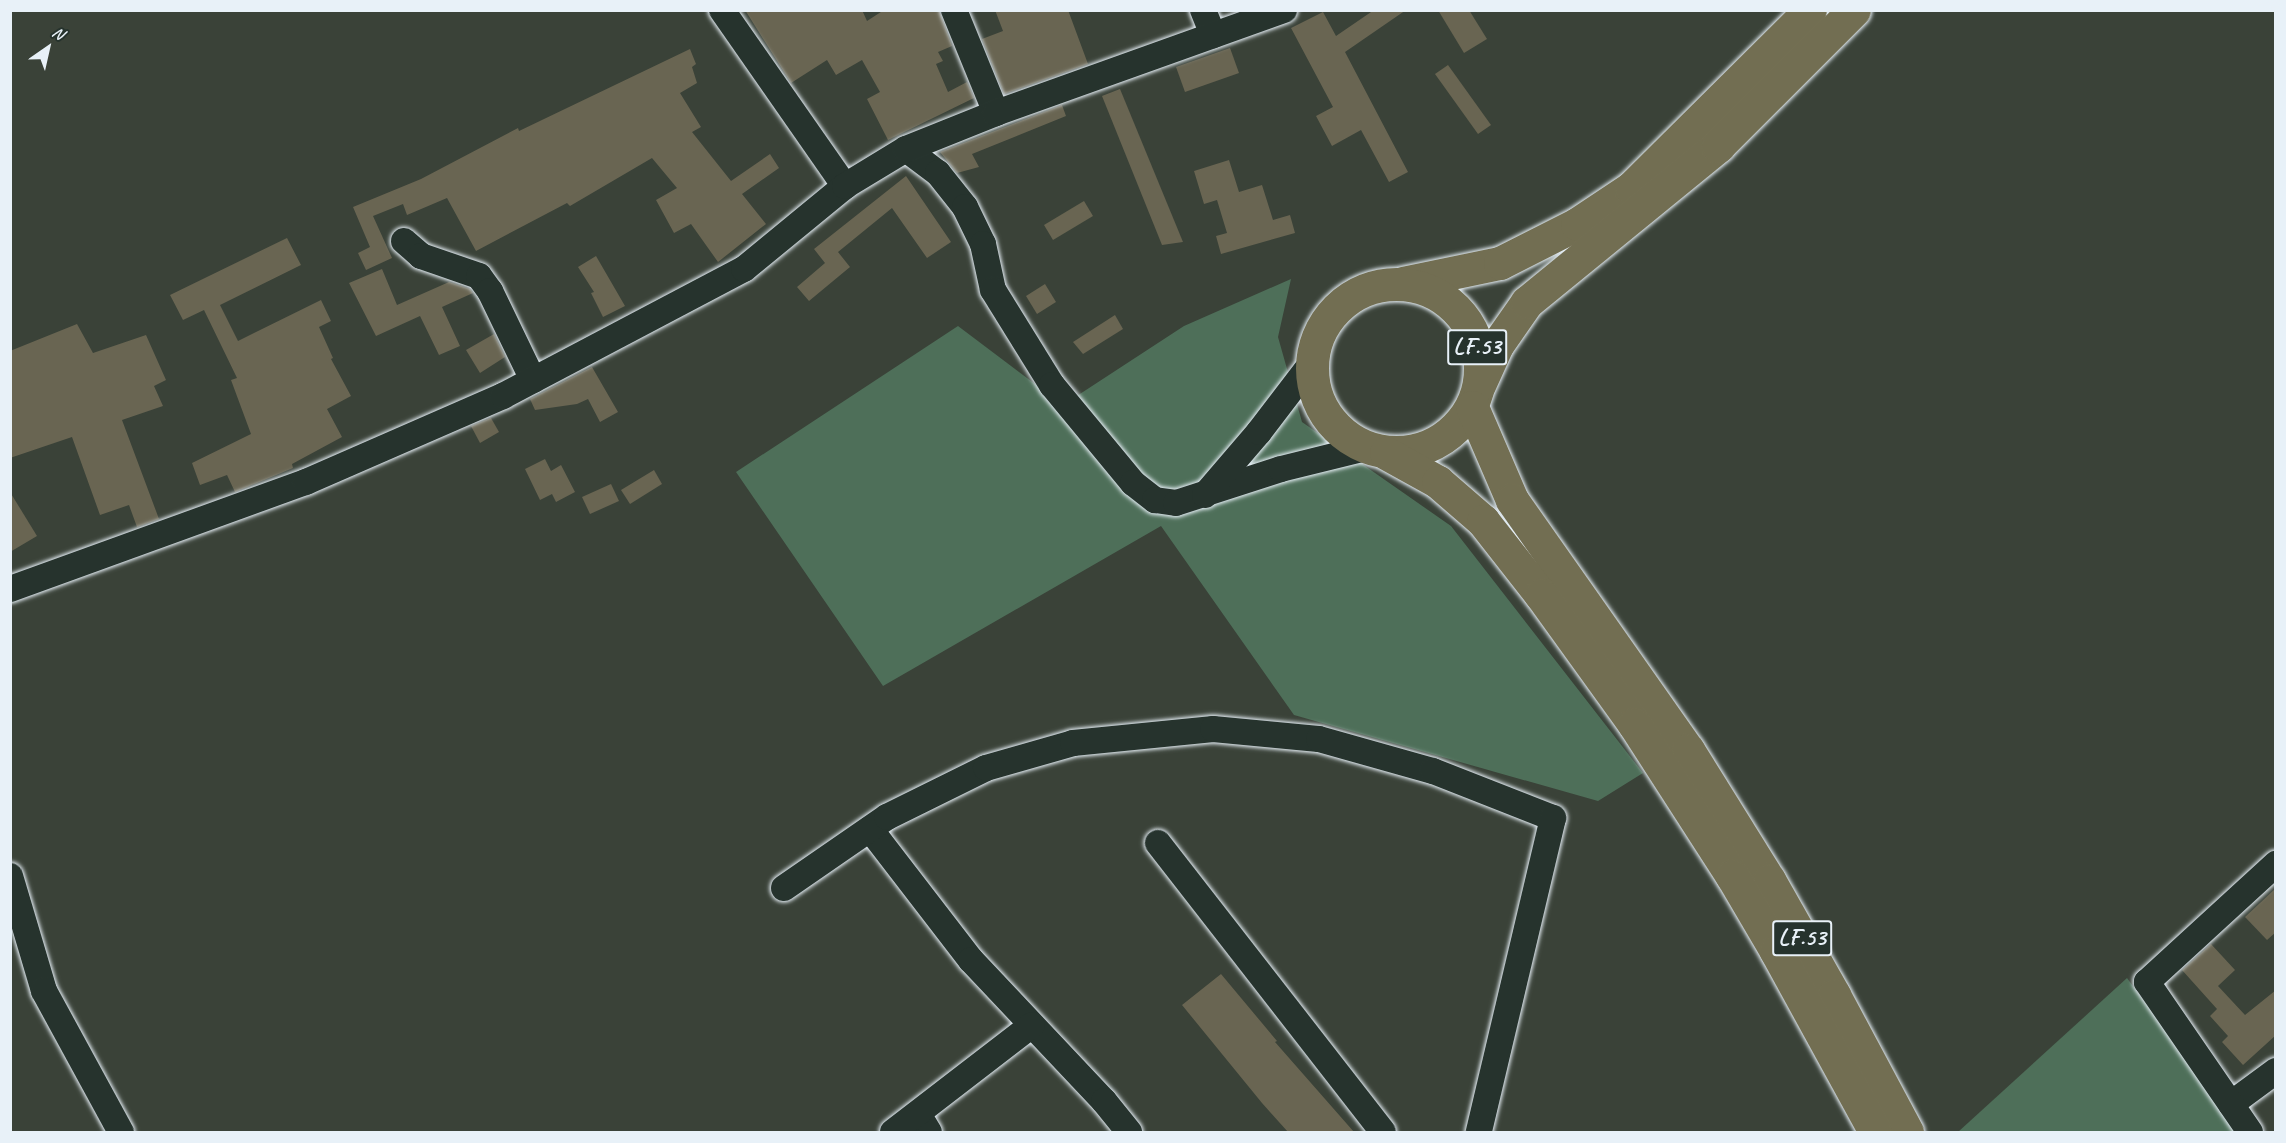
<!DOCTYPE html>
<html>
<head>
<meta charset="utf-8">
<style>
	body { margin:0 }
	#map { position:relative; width:2286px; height:1143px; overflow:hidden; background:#3a4238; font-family:Caveat,sans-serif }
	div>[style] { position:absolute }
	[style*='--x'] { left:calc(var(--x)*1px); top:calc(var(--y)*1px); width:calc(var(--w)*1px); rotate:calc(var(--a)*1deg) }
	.green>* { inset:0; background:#4e6f59 }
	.building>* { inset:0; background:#696552 }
	.roads { filter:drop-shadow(0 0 2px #e8f1f8) drop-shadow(0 0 2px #e8f1f8) }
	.minor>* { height:26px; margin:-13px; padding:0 13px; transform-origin:13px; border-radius:13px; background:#26332d }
	.highway>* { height:33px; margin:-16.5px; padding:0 16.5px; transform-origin:16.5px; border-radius:16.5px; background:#726e52 }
	.highway>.ring { margin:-16.5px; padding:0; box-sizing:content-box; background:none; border:33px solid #726e52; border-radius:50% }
	span { translate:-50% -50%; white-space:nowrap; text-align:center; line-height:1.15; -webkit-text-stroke:6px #26332d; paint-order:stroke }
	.shield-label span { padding:2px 4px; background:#26332d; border:2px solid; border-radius:4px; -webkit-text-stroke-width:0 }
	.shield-label { font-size:24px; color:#e8f1f8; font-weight:700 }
	.frame { position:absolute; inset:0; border:12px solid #e8f1f8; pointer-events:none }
	.north { position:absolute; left:18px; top:18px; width:60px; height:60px; -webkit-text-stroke:4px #26332d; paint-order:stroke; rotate:34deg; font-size:16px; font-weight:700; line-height:24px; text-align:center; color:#e8f1f8 }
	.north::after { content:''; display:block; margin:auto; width:21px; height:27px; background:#e8f1f8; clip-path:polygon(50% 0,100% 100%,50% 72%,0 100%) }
</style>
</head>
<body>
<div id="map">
	<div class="green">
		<i style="clip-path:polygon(1291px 279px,1278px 337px,1302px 422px,1451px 526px,1643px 773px,1598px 801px,1294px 715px,1161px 526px,883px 686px,736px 472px,958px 326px,1063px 405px,1184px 326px)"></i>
		<i style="clip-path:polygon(2127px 978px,2240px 1132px,1958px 1132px)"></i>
	</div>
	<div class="building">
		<i style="clip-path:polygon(745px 10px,862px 10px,867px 21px,884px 10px,939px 10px,952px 46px,938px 52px,943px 61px,936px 64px,948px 92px,967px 82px,974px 98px,888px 140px,867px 99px,880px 92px,862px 60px,836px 75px,827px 60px,791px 83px)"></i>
		<i style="clip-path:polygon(995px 10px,1068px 10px,1088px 64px,1004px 94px,982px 39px,1003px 31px)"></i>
		<i style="clip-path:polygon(1374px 10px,1406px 10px,1345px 52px,1408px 172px,1389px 182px,1361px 130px,1332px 146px,1316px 116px,1333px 107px,1291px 28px,1323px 12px,1336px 36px)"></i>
		<i style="clip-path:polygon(1438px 10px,1469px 10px,1487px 39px,1464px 53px)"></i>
		<i style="clip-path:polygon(1230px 48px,1239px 73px,1185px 92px,1176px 67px)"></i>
		<i style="clip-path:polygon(690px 49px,696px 64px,692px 67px,697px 83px,680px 93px,701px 127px,692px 132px,731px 181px,770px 154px,779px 168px,742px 194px,766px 224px,718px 262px,691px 224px,674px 233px,656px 200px,677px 188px,652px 158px,570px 206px,567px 203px,476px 251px,447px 198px,407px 215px,403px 204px,373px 216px,392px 258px,366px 270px,358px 253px,370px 247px,353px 207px,421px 179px,518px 128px,519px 131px)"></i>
		<i style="clip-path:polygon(1448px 65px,1491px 125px,1478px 134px,1435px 74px)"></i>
		<i style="clip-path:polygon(1120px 89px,1183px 242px,1162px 245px,1102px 96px)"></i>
		<i style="clip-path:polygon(1062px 105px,1066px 116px,972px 154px,979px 167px,957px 173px,940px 152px)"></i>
		<i style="clip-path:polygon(1229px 160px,1239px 192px,1262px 185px,1273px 220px,1290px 215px,1295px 233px,1221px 254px,1216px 236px,1227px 233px,1217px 200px,1204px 204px,1194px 171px)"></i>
		<i style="clip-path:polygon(906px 176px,951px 242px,927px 258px,892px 208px,838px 252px,850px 267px,809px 301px,797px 287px,825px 263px,814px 249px)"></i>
		<i style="clip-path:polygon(1084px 201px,1093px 216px,1053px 240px,1044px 225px)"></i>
		<i style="clip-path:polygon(287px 238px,301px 265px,220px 305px,238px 341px,321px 300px,331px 321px,319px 327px,333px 358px,331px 359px,351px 396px,327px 409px,342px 437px,292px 464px,293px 468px,235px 492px,227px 475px,200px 485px,192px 463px,251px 434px,231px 380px,237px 378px,204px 310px,183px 320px,170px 295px)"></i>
		<i style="clip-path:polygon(596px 256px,625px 306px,603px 317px,591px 293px,594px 292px,578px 267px)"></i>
		<i style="clip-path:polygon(382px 269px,397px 305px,449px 282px,470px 289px,473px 293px,442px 307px,460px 346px,439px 355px,420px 316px,376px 336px,349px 283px)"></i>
		<i style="clip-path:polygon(1045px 284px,1056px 302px,1037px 314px,1026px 296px)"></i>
		<i style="clip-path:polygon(1115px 315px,1123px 329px,1083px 354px,1073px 342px)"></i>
		<i style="clip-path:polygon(77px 324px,93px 353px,146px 335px,166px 380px,154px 386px,163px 406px,122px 420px,159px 519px,137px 527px,129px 505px,100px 515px,72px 437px,10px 458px,10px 351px)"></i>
		<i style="clip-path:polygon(494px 334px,505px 357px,480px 373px,466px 350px)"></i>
		<i style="clip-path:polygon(592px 367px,618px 412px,600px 422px,588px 399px,577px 404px,535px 410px,530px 399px)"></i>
		<i style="clip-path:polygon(491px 418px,499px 432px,480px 443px,471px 426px)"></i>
		<i style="clip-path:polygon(545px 459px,551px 471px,561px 465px,575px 492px,556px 502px,552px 494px,540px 500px,525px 469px)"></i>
		<i style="clip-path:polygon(654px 470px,662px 484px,630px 504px,621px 490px)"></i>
		<i style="clip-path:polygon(611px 484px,619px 501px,590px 514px,582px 497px)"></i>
		<i style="clip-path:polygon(10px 492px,37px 536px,10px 552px)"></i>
		<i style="clip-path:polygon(2276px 888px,2276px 932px,2267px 940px,2245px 917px)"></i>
		<i style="clip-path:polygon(2211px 944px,2235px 970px,2218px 986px,2245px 1015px,2276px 990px,2276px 1035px,2243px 1065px,2222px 1042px,2228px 1036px,2210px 1016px,2217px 1009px,2182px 970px)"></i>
		<i style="clip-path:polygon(1221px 974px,1277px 1041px,1275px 1042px,1354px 1132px,1288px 1132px,1262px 1103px,1182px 1005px)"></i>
	</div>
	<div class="roads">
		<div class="minor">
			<i style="--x:722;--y:10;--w:215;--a:55.1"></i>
			<i style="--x:954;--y:10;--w:111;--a:67.8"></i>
			<i style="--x:1203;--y:10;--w:27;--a:68"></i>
			<i style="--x:906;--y:149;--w:40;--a:37"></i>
			<i style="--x:938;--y:173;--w:43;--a:51.5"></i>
			<i style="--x:965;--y:207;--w:41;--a:64.1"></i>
			<i style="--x:983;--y:244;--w:47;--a:77.7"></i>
			<i style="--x:993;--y:290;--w:112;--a:58.2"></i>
			<i style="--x:1052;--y:385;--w:127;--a:50.4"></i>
			<i style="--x:1133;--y:483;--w:28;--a:38"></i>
			<i style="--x:1155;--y:500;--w:21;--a:8"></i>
			<i style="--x:1176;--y:503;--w:110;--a:-17.9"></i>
			<i style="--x:1281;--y:469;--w:88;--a:-13.9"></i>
			<i style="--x:404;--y:241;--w:23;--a:41"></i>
			<i style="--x:421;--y:256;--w:61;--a:19"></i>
			<i style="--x:479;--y:276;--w:19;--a:54"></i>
			<i style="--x:490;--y:291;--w:99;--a:64.2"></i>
			<i style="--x:1205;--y:495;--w:83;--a:-49.4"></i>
			<i style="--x:1259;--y:432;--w:86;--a:-52.6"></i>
			<i style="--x:10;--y:589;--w:315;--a:-19.9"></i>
			<i style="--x:306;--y:482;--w:215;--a:-23.6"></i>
			<i style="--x:503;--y:396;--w:272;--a:-27.8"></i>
			<i style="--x:744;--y:269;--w:131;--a:-39.4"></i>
			<i style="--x:845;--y:186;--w:71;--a:-31.2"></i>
			<i style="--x:906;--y:149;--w:97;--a:-21.8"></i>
			<i style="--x:996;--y:113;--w:306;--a:-19.7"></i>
			<i style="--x:870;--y:829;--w:165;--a:52.4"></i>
			<i style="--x:971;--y:960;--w:194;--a:46.7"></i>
			<i style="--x:1104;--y:1101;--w:40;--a:51"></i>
			<i style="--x:1158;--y:843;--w:366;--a:52.1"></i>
			<i style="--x:10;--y:876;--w:120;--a:73.5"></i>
			<i style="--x:44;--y:991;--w:161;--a:61.4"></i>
			<i style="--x:784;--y:888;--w:125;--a:-34.6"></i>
			<i style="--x:887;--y:817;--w:110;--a:-26.3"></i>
			<i style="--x:986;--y:768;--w:91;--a:-16"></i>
			<i style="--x:1073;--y:743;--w:141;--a:-5.7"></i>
			<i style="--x:1213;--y:729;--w:106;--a:5.4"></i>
			<i style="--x:1319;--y:739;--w:118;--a:15.7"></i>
			<i style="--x:1433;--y:771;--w:129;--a:21.4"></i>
			<i style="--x:1553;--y:818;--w:323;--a:103.3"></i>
			<i style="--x:2231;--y:1104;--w:56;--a:-36.3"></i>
			<i style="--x:918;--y:1114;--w:21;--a:59"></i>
			<i style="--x:893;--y:1132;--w:175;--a:-37.6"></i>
			<i style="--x:2250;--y:1132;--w:182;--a:-124.5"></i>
			<i style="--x:2147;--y:982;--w:175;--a:-42.5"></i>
		</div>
		<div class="highway">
			<i style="--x:1403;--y:283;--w:99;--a:-11.7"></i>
			<i style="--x:1500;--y:263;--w:86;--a:-26.9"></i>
			<i style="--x:1577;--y:224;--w:65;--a:-33.7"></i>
			<i style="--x:1631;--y:188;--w:252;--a:-44.8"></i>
			<i class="ring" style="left:1312px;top:284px;width:135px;height:135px"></i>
			<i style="--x:1479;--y:385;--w:44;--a:-65.8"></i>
			<i style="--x:1497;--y:345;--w:52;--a:-55.1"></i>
			<i style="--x:1527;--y:302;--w:247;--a:-39.2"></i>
			<i style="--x:1718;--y:146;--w:192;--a:-45"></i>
			<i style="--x:1472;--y:407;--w:101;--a:66.7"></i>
			<i style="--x:1512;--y:500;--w:306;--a:54.9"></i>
			<i style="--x:1688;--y:750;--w:153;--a:58.1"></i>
			<i style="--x:1769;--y:880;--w:132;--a:60.5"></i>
			<i style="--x:1834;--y:995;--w:155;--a:61.9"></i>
			<i style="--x:1386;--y:453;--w:60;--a:29.1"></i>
			<i style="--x:1438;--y:482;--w:60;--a:40.9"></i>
			<i style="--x:1483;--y:521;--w:94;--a:51.9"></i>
			<i style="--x:1541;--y:595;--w:159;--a:54.2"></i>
			<i style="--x:1634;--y:724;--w:181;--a:57.2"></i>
			<i style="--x:1732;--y:876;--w:87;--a:59.6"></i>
			<i style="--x:1776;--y:951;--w:206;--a:61.3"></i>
		</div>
	</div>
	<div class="shield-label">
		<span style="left:1477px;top:347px">LF.53</span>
		<span style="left:1802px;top:938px">LF.53</span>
	</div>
	<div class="frame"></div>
	<div class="north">N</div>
</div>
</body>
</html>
